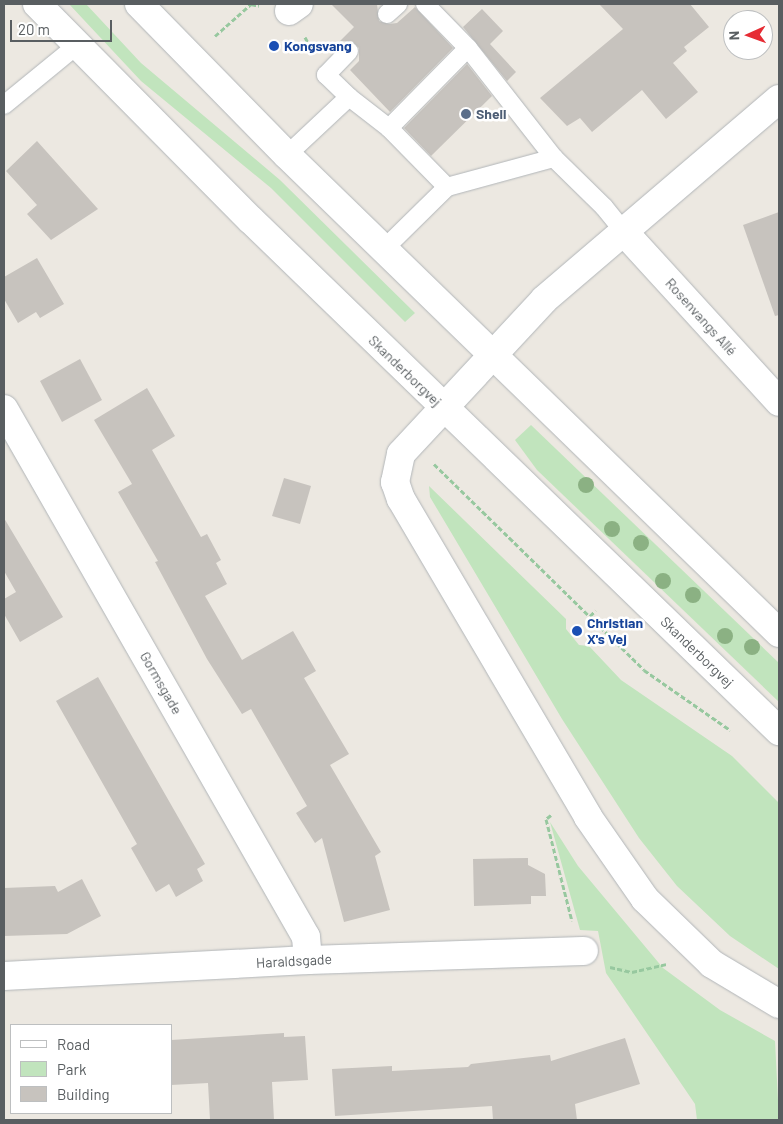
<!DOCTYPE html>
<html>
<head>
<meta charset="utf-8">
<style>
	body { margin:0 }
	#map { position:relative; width:783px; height:1124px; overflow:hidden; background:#ece8e1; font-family:Barlow,sans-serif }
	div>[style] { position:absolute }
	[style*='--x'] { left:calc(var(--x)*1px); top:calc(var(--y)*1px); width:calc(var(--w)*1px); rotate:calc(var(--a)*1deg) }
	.green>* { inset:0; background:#c1e4bd }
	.building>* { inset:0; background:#c7c3be }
	.path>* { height:3px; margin-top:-1.5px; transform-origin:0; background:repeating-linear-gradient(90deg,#97c89f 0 5px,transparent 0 7.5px) }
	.roads { filter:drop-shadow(0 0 1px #b1b5b8) drop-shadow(0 0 1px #b1b5b8) }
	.service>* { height:18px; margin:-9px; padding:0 9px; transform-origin:9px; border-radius:9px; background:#fff }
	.minor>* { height:28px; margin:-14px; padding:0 14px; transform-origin:14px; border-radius:14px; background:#fff }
	.tertiary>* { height:28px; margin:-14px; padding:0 14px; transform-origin:14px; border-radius:14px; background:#fff }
	.trees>* { width:16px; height:16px; margin:-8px; border-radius:50%; background:#8bb183 }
	.dots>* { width:14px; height:14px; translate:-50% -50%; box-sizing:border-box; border:2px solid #fff; border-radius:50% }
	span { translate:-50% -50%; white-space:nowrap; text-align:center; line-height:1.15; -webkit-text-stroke:5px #fff; paint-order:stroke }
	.transit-label { font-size:14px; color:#164399; font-weight:700 }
	.left { translate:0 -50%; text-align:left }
	.service-label { font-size:14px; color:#4e5e75; font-weight:700 }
	.street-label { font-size:14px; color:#595e61 }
	.frame { position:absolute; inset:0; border:5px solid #595e61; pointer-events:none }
	.legend { position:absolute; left:10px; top:1024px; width:162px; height:90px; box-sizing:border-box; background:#fff; border:1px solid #bdbfc0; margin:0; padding:6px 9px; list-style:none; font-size:15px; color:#595e61 }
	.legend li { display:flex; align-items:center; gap:10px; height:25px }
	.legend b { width:25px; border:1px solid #bdbfc0 }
	.north { position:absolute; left:723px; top:10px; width:50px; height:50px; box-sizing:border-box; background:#fff; border:1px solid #bdbfc0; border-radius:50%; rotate:268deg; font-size:14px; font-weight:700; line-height:20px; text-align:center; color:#595e61 }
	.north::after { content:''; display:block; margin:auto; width:18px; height:22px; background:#e62c34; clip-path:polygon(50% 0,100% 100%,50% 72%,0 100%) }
	.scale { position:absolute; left:10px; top:20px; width:102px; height:22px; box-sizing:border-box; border:2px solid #595e61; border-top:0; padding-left:6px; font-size:15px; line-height:18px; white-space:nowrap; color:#595e61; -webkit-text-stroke:4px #fff; paint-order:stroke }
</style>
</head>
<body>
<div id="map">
	<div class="green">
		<i style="clip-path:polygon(69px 4px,86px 4px,141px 63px,280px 180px,415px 313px,405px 322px,271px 188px,141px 81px)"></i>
		<i style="clip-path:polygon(531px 425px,779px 663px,779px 702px,537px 470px,515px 440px)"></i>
		<i style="clip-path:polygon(429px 486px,566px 619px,566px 629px,579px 645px,589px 646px,621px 680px,732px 756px,779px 803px,779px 969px,730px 936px,677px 886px,639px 838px,562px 719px,430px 497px)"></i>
		<i style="clip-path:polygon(550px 822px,578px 866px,663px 968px,720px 1010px,775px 1041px,779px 1120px,697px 1120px,695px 1104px,606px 973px,598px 931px,580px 930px)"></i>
	</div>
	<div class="building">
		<i style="clip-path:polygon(331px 4px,377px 4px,379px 21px,389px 24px,397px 23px,415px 7px,453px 48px,390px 112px,350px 70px,359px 61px,359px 48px,352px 41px,340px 41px,354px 27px)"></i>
		<i style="clip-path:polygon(599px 4px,690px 4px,709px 27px,684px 47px,687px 51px,673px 63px,698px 92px,666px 119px,642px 90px,592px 132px,580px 118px,567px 126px,540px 98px,623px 29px)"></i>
		<i style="clip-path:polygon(482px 9px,503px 31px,490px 44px,516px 72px,507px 81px,463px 27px)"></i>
		<i style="clip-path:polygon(467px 64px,492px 96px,431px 156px,404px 128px)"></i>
		<i style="clip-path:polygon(37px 141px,98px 209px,51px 240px,27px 214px,37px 205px,6px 171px)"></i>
		<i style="clip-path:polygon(779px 212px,779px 315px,775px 316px,743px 225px)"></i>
		<i style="clip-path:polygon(37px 258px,64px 304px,40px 318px,36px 312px,18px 323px,4px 299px,4px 277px)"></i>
		<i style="clip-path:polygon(80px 359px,102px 400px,62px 422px,40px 381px)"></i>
		<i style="clip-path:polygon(147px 388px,175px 436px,152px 450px,201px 537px,207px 534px,221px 560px,216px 563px,227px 584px,205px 596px,242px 660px,293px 631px,316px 671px,304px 678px,349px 754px,330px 765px,381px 852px,375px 856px,390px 910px,344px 922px,322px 838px,315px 843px,296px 813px,307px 806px,251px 709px,242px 714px,207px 659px,155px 562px,158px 561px,118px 492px,132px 484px,94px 420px)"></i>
		<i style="clip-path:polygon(284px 478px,311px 486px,300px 524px,272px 516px)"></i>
		<i style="clip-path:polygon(4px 518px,63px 617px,20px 642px,4px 614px,4px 599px,16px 592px,4px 571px)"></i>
		<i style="clip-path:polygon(98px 677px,205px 864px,197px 869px,203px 881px,176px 897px,169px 884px,156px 892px,131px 848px,137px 844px,56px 701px)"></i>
		<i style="clip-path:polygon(528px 858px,528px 865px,545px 874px,546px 896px,531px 896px,531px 904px,474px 906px,473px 859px)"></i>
		<i style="clip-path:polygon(82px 879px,101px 916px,67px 934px,4px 936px,4px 888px,55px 886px,58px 892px)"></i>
		<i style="clip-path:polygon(284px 1033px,284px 1037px,305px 1036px,308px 1080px,272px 1082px,274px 1120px,210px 1120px,208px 1083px,171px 1085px,171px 1040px)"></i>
		<i style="clip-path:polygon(625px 1038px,640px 1084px,575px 1104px,577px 1120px,493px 1120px,492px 1106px,335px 1116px,332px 1069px,392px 1066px,392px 1071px,468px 1067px,471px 1064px,550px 1055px,551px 1061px)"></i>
	</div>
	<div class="path">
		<i style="--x:215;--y:36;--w:48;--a:-41.6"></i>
		<i style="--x:251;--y:4;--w:8;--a:14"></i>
		<i style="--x:305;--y:37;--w:17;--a:62"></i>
		<i style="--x:434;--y:464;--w:294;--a:44.4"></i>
		<i style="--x:644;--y:670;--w:105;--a:34.9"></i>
		<i style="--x:590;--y:616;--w:8;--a:-45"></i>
		<i style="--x:551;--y:815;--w:6;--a:141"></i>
		<i style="--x:546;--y:819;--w:105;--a:75.7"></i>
		<i style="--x:610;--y:967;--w:23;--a:13"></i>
		<i style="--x:632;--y:972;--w:35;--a:-13"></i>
	</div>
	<div class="roads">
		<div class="service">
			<i style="--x:425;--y:4;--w:62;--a:45.7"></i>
			<i style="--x:387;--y:14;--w:15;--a:-42"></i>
			<i style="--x:349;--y:97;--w:32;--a:-136"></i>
			<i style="--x:326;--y:75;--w:33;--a:-46"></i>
			<i style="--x:4;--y:105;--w:93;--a:-39.3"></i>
			<i style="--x:389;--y:128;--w:83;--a:45.5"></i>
			<i style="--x:287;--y:155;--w:85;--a:-43.1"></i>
			<i style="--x:349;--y:97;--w:51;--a:37.8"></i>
			<i style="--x:389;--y:128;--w:112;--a:-45.4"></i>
			<i style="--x:468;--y:48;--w:140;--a:52"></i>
			<i style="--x:383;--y:250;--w:90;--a:-44.5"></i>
			<i style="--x:447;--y:187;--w:111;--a:-15.2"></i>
			<i style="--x:554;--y:158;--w:70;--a:44.4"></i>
			<i style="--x:604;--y:207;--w:32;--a:51"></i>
		</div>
		<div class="minor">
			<i style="--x:289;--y:11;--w:12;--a:-35"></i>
			<i style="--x:624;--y:232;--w:230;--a:47.6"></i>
			<i style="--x:4;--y:409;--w:608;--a:60.23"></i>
			<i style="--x:306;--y:937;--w:23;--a:85"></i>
			<i style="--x:4;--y:976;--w:304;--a:-3"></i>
			<i style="--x:308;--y:960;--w:276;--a:-1.9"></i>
		</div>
		<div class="tertiary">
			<i style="--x:37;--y:4;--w:304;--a:45.3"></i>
			<i style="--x:251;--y:220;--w:735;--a:44.06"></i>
			<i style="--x:139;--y:4;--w:211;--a:45.6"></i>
			<i style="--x:287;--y:155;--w:686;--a:44.17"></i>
			<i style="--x:779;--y:99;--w:309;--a:139.5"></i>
			<i style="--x:544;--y:300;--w:210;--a:132.9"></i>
			<i style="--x:401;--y:454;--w:29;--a:102"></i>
			<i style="--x:395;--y:482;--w:18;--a:71"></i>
			<i style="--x:401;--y:499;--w:369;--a:59.5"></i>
			<i style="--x:588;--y:817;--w:100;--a:55.2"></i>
			<i style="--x:645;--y:899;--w:93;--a:44.1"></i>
			<i style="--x:712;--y:964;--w:78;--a:30.8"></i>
		</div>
	</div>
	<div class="trees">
		<i style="left:586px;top:485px"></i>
		<i style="left:612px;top:529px"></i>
		<i style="left:641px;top:543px"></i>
		<i style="left:663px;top:581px"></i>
		<i style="left:693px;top:595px"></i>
		<i style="left:725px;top:636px"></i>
		<i style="left:752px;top:647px"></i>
	</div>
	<div class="dots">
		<i style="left:274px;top:46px;background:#1a4fb4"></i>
		<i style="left:466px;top:114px;background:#5c6f8a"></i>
		<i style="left:577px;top:631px;background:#1a4fb4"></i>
	</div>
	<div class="transit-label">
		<span class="left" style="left:284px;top:46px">Kongsvang</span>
		<span class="left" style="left:587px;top:631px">Christian<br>X's Vej</span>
	</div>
	<div class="service-label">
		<span class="left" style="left:476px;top:114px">Shell</span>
	</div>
	<div class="street-label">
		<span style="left:701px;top:317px;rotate:48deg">Rosenvangs Allé</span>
		<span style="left:405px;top:371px;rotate:44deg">Skanderborgvej</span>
		<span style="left:697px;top:652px;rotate:44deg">Skanderborgvej</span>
		<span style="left:161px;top:683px;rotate:60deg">Gormsgade</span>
		<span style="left:294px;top:961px;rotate:-3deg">Haraldsgade</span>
	</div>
	<div class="frame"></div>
	<ul class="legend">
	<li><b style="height:6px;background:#fff"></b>Road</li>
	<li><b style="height:14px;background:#c1e4bd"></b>Park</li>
	<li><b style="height:14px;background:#c7c3be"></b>Building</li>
	</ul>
	<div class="north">N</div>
	<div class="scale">20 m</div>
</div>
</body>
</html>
